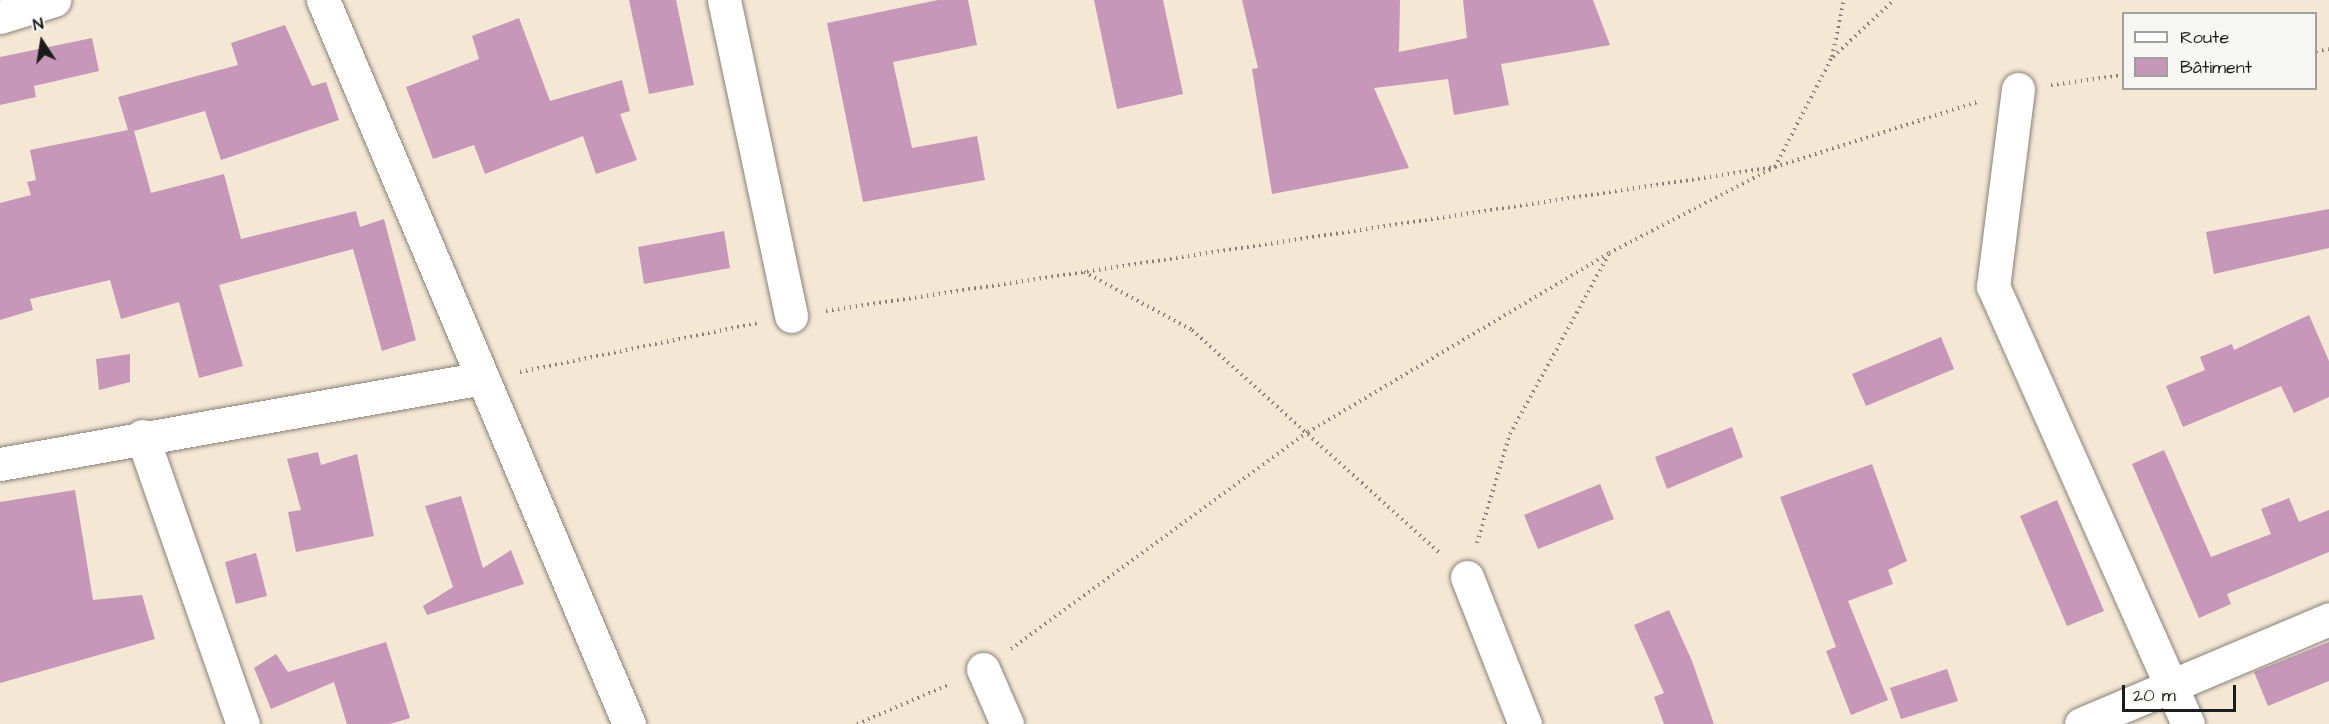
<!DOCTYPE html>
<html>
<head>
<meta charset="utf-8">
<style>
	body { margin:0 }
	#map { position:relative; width:2329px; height:724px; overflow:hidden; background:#f4e7d4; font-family:"Architects Daughter",sans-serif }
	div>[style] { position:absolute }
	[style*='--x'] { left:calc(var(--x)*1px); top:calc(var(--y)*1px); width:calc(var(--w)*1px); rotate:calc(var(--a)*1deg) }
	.building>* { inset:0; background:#c697b9 }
	.path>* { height:4px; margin-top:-2px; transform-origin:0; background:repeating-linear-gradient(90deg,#888278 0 1.5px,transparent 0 6px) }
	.roads { filter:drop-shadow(0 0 2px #888278) drop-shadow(0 0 2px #888278) }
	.street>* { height:33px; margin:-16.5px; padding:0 16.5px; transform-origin:16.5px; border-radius:16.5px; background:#fff }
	span { translate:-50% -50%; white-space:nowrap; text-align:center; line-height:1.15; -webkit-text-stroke:4.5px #f6f6f2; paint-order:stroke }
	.legend { position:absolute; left:2122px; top:12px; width:195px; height:78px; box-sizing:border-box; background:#f6f6f2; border:2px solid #9f9f9c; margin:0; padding:8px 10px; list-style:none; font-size:18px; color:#1c1c1c }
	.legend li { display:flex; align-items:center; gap:12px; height:30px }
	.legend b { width:30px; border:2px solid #9f9f9c }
	.north { position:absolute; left:12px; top:12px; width:60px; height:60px; -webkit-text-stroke:4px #f6f6f2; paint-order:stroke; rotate:348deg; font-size:16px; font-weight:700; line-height:24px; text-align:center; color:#1c1c1c }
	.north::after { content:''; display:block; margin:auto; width:21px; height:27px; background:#1c1c1c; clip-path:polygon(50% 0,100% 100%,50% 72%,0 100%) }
	.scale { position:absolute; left:2122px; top:685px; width:114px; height:27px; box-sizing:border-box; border:3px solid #1c1c1c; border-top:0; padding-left:8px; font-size:18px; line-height:21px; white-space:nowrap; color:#1c1c1c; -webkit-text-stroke:4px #f6f6f2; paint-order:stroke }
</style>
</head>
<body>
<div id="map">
	<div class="building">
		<i style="clip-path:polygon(629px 0,676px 0,694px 85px,649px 94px)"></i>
		<i style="clip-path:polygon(938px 0,968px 0,977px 45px,893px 62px,912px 148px,977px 136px,985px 180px,863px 202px,827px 23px)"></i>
		<i style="clip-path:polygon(1094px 0,1163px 0,1183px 94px,1117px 109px)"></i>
		<i style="clip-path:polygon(1242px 0,1400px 0,1399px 52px,1467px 38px,1463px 0,1593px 0,1610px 45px,1501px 64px,1509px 105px,1454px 115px,1448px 79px,1374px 88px,1409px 168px,1272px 194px,1252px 69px,1258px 68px)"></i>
		<i style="clip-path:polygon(519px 18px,550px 101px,622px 80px,630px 111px,620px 114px,637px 160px,596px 174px,583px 136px,485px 174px,474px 145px,433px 159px,406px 87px,479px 59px,472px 36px)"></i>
		<i style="clip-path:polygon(285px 25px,312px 86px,326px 82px,339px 120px,221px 160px,205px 111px,134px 131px,151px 193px,224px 174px,241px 239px,356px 211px,360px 227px,384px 219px,416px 340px,382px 351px,353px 249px,219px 285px,243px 366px,199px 378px,179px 302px,121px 319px,110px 280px,30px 299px,33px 310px,0 320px,0 203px,31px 195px,27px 182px,36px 180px,30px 150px,128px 130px,118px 97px,238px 65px,231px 43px)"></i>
		<i style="clip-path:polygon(92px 38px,99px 71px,34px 86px,36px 97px,0 105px,0 57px)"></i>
		<i style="clip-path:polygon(2329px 209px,2329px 248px,2214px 274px,2206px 232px)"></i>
		<i style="clip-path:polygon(724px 231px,730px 268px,644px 284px,638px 247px)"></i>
		<i style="clip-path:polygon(2309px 315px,2329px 361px,2329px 397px,2294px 413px,2281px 386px,2183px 427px,2166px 386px,2205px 370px,2200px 357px,2232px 344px,2234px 350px)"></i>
		<i style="clip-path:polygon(1941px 337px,1954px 369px,1866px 406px,1852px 374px)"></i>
		<i style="clip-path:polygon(130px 354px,130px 382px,99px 390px,96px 359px)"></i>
		<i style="clip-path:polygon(1732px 427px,1743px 457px,1667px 489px,1655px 457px)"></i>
		<i style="clip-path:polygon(2164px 450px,2211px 557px,2271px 534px,2261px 509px,2289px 498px,2299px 522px,2329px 510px,2329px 552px,2227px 594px,2231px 604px,2199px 618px,2132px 464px)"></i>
		<i style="clip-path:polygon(318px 452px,321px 465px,357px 454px,374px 536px,296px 552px,288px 512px,301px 510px,287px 459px)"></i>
		<i style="clip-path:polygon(1872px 464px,1907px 561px,1888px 570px,1893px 584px,1848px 601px,1888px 700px,1851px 715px,1826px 651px,1836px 647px,1780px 497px)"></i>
		<i style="clip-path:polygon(1600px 484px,1614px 519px,1538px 549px,1524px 515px)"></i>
		<i style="clip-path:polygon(75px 490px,93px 600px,142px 595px,155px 639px,0 683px,0 502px)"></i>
		<i style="clip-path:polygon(461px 496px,483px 568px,511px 550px,524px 584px,427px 615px,423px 606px,453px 587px,425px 506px)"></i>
		<i style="clip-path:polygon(2057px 500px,2104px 611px,2067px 626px,2020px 516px)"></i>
		<i style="clip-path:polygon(256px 553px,267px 596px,236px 604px,225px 562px)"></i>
		<i style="clip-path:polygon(1669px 610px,1692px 661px,1714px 724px,1664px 724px,1654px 697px,1664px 693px,1634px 625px)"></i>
		<i style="clip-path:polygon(386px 642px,410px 718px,390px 724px,347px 724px,334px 682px,271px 709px,254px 668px,276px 654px,288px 672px)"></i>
		<i style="clip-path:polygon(2329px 642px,2329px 681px,2268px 706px,2254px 672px)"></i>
		<i style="clip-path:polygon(1947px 669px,1958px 701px,1901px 719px,1890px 688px)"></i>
	</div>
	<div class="path">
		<i style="--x:2316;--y:51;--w:13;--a:-9"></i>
		<i style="--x:1833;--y:57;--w:83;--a:-43.1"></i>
		<i style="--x:2051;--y:85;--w:74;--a:-7.8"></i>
		<i style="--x:1084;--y:272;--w:123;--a:28.2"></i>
		<i style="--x:1192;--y:330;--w:335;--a:42"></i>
		<i style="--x:826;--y:311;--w:960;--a:-8.63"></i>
		<i style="--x:1775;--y:167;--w:124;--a:-62.6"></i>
		<i style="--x:1832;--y:57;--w:58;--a:-78.1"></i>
		<i style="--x:520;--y:372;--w:242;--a:-11.7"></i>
		<i style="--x:1477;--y:543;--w:114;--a:-73.2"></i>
		<i style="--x:1510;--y:434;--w:205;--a:-61.2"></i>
		<i style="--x:1011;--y:649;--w:368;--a:-36.2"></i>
		<i style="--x:1308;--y:432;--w:350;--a:-30.7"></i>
		<i style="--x:1609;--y:253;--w:187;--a:-27.4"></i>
		<i style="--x:1775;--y:167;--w:215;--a:-17.8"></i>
		<i style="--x:857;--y:724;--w:101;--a:-23.3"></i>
	</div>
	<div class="roads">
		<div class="street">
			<i style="--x:323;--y:0;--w:786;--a:67.09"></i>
			<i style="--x:724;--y:0;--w:323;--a:78"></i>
			<i style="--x:0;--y:17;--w:57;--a:-17.5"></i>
			<i style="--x:2018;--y:89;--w:199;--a:97.2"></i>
			<i style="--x:1993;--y:286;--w:479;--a:66"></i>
			<i style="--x:142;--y:436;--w:305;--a:70.7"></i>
			<i style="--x:0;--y:464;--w:490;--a:-10.1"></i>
			<i style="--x:1467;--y:577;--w:158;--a:68.5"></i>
			<i style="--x:983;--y:669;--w:60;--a:66.4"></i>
			<i style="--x:2081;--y:724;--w:269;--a:-22.9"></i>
		</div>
	</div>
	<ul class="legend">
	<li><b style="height:8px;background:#fff"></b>Route</li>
	<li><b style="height:16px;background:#c697b9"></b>Bâtiment</li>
	</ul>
	<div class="north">N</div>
	<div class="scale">20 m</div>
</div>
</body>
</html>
